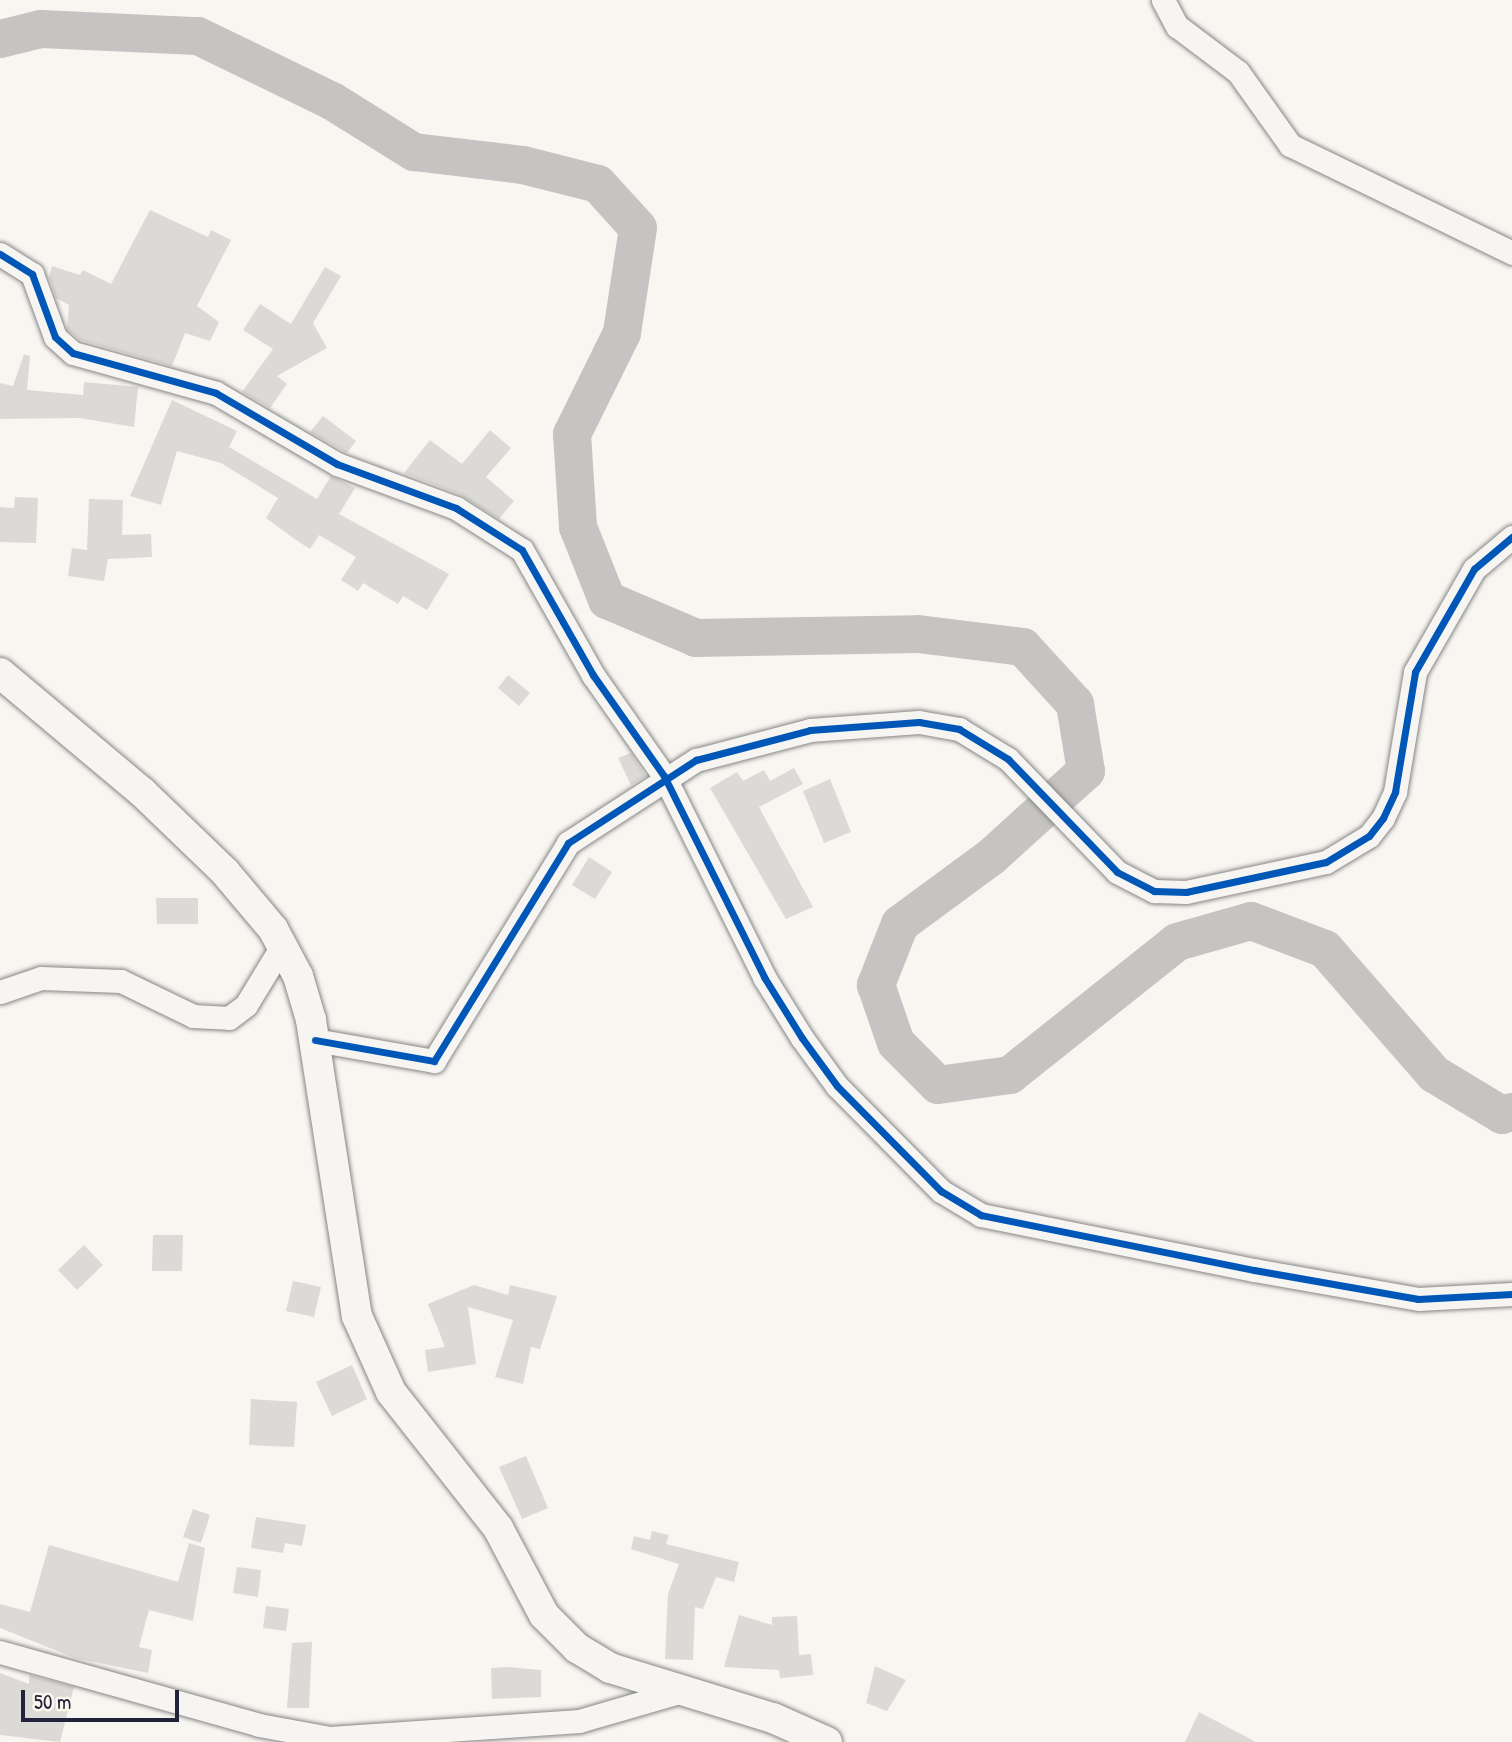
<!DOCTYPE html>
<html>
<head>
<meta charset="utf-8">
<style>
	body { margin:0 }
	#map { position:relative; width:1512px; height:1742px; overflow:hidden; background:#f8f6f0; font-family:"Patrick Hand",sans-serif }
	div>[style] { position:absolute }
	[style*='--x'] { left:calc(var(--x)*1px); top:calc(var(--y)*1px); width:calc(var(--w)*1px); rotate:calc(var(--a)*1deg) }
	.river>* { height:38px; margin:-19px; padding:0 19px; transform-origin:19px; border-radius:19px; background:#c6c4c3 }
	.building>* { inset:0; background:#dbdad7 }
	.roads { filter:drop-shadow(0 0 2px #878688) drop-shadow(0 0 2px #878688) }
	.minor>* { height:23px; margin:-11.5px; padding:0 11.5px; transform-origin:11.5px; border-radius:11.5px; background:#f6f5f1 }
	.major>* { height:30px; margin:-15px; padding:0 15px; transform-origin:15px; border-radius:15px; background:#f6f5f1 }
	.cycleway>* { height:7px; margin:-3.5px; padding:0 3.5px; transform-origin:3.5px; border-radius:3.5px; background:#0057b8 }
	span { translate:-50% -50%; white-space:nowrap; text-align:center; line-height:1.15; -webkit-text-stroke:6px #fbf7ec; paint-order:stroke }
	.scale { position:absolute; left:21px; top:1690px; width:158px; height:32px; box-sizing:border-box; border:4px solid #22223b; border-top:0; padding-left:9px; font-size:21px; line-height:24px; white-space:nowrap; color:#22223b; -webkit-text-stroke:5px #fbf7ec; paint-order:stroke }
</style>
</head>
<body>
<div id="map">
	<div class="river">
		<i style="--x:0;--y:39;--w:42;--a:-13.7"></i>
		<i style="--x:41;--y:29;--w:157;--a:2.6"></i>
		<i style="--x:198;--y:36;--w:149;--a:25.9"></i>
		<i style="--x:332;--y:101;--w:97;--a:31.9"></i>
		<i style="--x:414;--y:152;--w:110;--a:6.8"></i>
		<i style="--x:523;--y:165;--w:77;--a:14.2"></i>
		<i style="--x:598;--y:184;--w:59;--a:47.7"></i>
		<i style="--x:638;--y:228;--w:106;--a:98.7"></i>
		<i style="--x:622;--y:333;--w:113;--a:116.3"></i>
		<i style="--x:572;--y:434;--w:93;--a:86.3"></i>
		<i style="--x:578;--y:527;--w:79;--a:68.3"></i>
		<i style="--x:607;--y:600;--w:97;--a:23.1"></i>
		<i style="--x:696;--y:638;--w:222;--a:-1"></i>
		<i style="--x:918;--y:634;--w:106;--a:7.1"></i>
		<i style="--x:1023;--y:647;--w:77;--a:47.6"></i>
		<i style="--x:1075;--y:704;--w:68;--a:80.7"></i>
		<i style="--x:1086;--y:771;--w:128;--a:137.8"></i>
		<i style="--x:991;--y:857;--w:113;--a:143.6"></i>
		<i style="--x:900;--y:924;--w:66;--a:111.5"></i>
		<i style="--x:876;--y:985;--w:61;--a:71"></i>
		<i style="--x:896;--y:1043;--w:59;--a:45"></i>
		<i style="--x:938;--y:1085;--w:73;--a:-7.9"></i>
		<i style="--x:1010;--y:1075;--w:213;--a:-38.5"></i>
		<i style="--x:1177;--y:942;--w:77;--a:-15.8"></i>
		<i style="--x:1251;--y:921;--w:79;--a:20.7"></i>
		<i style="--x:1325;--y:949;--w:166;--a:48.9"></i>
		<i style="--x:1434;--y:1074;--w:79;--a:31.1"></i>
		<i style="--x:1502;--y:1115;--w:10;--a:-17"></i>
	</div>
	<div class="building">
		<i style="clip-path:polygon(150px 210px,208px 237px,211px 230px,231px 240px,197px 306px,219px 322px,210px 341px,185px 333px,172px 366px,80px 340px,67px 329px,69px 305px,56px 298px,49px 278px,52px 266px,80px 275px,83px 270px,111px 284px)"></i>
		<i style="clip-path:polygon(325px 267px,341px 276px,313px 323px,327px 348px,277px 376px,287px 384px,270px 408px,242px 392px,273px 349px,243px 330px,260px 304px,291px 324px)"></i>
		<i style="clip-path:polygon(24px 354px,30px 356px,27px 390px,83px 395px,84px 382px,138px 387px,134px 427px,79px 418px,0 419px,0 383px,13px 386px)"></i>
		<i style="clip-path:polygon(172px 400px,237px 431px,229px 447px,317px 499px,331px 476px,355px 488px,339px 514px,449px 574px,427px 610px,403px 596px,398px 604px,363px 583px,358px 591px,341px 580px,356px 557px,319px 535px,310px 549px,296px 540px,266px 518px,278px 498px,221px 463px,177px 451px,161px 505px,130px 496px)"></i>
		<i style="clip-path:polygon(323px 416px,356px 441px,347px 453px,310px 432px)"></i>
		<i style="clip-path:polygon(490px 430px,511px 448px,486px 477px,514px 501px,499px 519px,459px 494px,404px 473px,430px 440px,462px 464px)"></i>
		<i style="clip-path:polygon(15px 497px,38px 498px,36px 543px,0 542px,0 507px,14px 508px)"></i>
		<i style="clip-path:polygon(89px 499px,123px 500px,122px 535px,151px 534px,152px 557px,108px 559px,104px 581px,68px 576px,72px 548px,87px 550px)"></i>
		<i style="clip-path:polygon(508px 675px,530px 693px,519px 706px,498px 688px)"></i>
		<i style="clip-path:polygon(631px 753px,646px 776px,631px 785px,618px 758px)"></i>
		<i style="clip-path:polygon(794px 768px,803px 784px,759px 807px,813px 907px,786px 919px,710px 788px,737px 772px,743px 781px,764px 770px,770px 781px)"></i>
		<i style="clip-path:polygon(830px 779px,851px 832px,824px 843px,803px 791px)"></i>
		<i style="clip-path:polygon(589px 857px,612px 872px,595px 899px,572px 885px)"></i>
		<i style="clip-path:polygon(156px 898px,198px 898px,198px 924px,157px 924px)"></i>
		<i style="clip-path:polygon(153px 1235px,183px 1235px,182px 1271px,152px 1271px)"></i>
		<i style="clip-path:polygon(84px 1245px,103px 1265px,77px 1290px,58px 1270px)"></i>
		<i style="clip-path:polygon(293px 1281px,321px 1287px,314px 1317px,286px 1311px)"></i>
		<i style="clip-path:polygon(474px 1285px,508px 1295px,510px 1285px,557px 1296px,540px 1349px,531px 1347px,523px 1384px,495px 1377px,513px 1320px,468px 1307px,476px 1364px,428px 1372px,425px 1350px,445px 1347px,428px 1304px)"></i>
		<i style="clip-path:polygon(352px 1365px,367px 1399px,332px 1416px,316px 1382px)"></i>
		<i style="clip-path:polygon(251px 1399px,297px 1402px,294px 1447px,249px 1445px)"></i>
		<i style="clip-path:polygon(526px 1456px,548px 1508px,522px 1519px,499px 1467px)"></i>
		<i style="clip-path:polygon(193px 1509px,210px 1515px,201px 1543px,183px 1537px)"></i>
		<i style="clip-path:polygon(256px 1517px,306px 1525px,302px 1546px,285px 1543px,283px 1553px,251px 1548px)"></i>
		<i style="clip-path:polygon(652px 1531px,669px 1535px,666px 1544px,739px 1562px,734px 1582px,716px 1577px,703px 1609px,695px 1607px,693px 1660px,665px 1659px,668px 1594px,679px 1564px,631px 1549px,634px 1536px,650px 1540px)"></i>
		<i style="clip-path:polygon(189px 1543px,205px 1548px,193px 1621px,149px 1610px,139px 1647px,152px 1650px,148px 1673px,75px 1658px,0 1628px,0 1604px,30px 1612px,49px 1545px,178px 1582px)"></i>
		<i style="clip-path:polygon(237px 1567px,261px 1570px,258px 1597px,233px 1593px)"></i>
		<i style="clip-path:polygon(266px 1606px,289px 1609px,286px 1631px,263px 1628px)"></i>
		<i style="clip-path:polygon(739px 1615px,772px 1625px,772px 1617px,797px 1616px,799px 1655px,811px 1654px,813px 1675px,780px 1678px,779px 1670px,724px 1667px)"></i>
		<i style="clip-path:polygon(312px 1642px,309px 1708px,287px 1708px,292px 1643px)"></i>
		<i style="clip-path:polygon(875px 1666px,906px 1680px,887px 1711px,866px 1703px)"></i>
		<i style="clip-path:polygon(508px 1667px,541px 1670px,541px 1697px,492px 1699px,491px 1668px)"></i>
		<i style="clip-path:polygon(0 1673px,29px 1684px,29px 1675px,74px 1687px,60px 1742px,0 1735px)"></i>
		<i style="clip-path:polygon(1199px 1712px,1256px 1742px,1185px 1742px)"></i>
	</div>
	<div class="roads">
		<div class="minor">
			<i style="--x:1163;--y:0;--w:30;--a:62"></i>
			<i style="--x:1177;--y:26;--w:76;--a:37"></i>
			<i style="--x:1238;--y:72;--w:90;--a:54.5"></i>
			<i style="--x:1290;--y:145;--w:247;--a:25.9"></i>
			<i style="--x:0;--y:254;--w:38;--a:32"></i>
			<i style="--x:32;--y:274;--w:67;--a:69.9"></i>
			<i style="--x:55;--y:337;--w:24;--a:42"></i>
			<i style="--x:73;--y:353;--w:148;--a:15.6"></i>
			<i style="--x:216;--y:393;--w:140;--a:30.4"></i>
			<i style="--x:337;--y:464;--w:127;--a:20.3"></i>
			<i style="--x:456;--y:508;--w:78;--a:32.5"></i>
			<i style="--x:522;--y:550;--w:144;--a:60.4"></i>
			<i style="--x:593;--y:675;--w:123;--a:54.9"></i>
			<i style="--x:664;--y:776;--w:225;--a:63.5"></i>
			<i style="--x:764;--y:977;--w:72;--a:58.1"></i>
			<i style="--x:802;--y:1038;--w:59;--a:53.9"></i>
			<i style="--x:837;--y:1086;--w:148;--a:45.3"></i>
			<i style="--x:941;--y:1191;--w:47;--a:31"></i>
			<i style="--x:981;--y:1215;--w:278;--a:11.4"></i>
			<i style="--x:1254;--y:1270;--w:167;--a:10"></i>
			<i style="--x:1418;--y:1299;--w:94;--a:-3"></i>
			<i style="--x:0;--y:992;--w:43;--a:-18.9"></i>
			<i style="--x:41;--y:978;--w:80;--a:2.1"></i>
			<i style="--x:121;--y:981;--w:80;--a:25.9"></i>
			<i style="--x:193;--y:1016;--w:36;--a:3"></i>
			<i style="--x:229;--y:1018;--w:21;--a:-37"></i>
			<i style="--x:246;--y:1005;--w:69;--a:-58.6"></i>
			<i style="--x:315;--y:1040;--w:121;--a:10"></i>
			<i style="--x:434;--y:1061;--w:256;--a:-58.4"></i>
			<i style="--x:568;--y:843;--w:153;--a:-33"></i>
			<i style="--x:696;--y:760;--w:118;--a:-14.7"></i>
			<i style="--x:810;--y:730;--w:109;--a:-4.2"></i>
			<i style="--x:919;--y:722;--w:41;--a:9.9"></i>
			<i style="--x:959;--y:729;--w:57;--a:31.5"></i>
			<i style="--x:1008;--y:759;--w:157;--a:46"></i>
			<i style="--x:1117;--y:872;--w:42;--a:27.2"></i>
			<i style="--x:1154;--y:891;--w:32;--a:2"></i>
			<i style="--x:1186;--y:892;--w:143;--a:-12.1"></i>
			<i style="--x:1326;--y:862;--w:50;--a:-31.2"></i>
			<i style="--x:1369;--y:836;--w:23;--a:-52"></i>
			<i style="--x:1383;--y:818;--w:29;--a:-65"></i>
			<i style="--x:1395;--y:792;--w:122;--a:-80.5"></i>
			<i style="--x:1415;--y:672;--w:119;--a:-60.2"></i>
			<i style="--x:1474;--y:569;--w:50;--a:-40.1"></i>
			<i style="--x:0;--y:1652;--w:269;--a:15.7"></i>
			<i style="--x:259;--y:1725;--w:72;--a:10.4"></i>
			<i style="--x:330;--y:1738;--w:250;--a:-3.9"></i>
			<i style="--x:579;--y:1721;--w:107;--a:-16.2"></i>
		</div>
		<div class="major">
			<i style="--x:0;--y:673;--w:185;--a:40"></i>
			<i style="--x:142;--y:792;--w:115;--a:43.9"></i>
			<i style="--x:225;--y:872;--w:75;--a:49.9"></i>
			<i style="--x:273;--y:929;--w:53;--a:62"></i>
			<i style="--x:298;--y:976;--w:46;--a:73.5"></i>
			<i style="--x:311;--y:1020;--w:300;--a:81.2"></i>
			<i style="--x:357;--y:1316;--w:83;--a:65.9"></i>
			<i style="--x:391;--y:1392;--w:173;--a:51.8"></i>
			<i style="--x:498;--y:1528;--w:98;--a:62.1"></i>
			<i style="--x:544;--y:1615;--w:47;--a:45"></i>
			<i style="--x:577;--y:1648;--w:39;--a:31"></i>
			<i style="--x:610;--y:1668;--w:170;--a:17.1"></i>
			<i style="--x:773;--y:1718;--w:59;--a:24"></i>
		</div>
	</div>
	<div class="cycleway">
		<i style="--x:0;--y:254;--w:38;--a:32"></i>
		<i style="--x:32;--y:274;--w:67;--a:69.9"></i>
		<i style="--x:55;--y:337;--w:24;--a:42"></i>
		<i style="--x:73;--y:353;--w:148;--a:15.6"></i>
		<i style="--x:216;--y:393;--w:140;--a:30.4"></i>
		<i style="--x:337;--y:464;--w:127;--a:20.3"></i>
		<i style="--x:456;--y:508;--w:78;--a:32.5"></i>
		<i style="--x:522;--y:550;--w:144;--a:60.4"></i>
		<i style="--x:593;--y:675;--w:123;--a:54.9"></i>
		<i style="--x:664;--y:776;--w:225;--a:63.5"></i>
		<i style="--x:764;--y:977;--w:72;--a:58.1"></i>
		<i style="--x:802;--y:1038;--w:59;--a:53.9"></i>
		<i style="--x:837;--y:1086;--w:148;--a:45.3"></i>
		<i style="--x:941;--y:1191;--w:47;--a:31"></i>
		<i style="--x:981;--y:1215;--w:278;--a:11.4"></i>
		<i style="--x:1254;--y:1270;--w:167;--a:10"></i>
		<i style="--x:1418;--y:1299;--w:94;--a:-3"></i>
		<i style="--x:315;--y:1040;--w:121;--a:10"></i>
		<i style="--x:434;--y:1061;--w:256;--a:-58.4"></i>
		<i style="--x:568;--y:843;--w:153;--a:-33"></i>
		<i style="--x:696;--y:760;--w:118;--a:-14.7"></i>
		<i style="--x:810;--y:730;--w:109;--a:-4.2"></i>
		<i style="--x:919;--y:722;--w:41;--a:9.9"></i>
		<i style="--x:959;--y:729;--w:57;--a:31.5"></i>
		<i style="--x:1008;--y:759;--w:157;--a:46"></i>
		<i style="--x:1117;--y:872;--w:42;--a:27.2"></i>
		<i style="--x:1154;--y:891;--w:32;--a:2"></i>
		<i style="--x:1186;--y:892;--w:143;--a:-12.1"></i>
		<i style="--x:1326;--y:862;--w:50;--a:-31.2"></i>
		<i style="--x:1369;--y:836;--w:23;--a:-52"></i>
		<i style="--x:1383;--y:818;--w:29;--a:-65"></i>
		<i style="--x:1395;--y:792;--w:122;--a:-80.5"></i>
		<i style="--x:1415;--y:672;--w:119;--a:-60.2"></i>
		<i style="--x:1474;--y:569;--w:50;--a:-40.1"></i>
	</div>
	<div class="scale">50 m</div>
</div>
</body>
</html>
